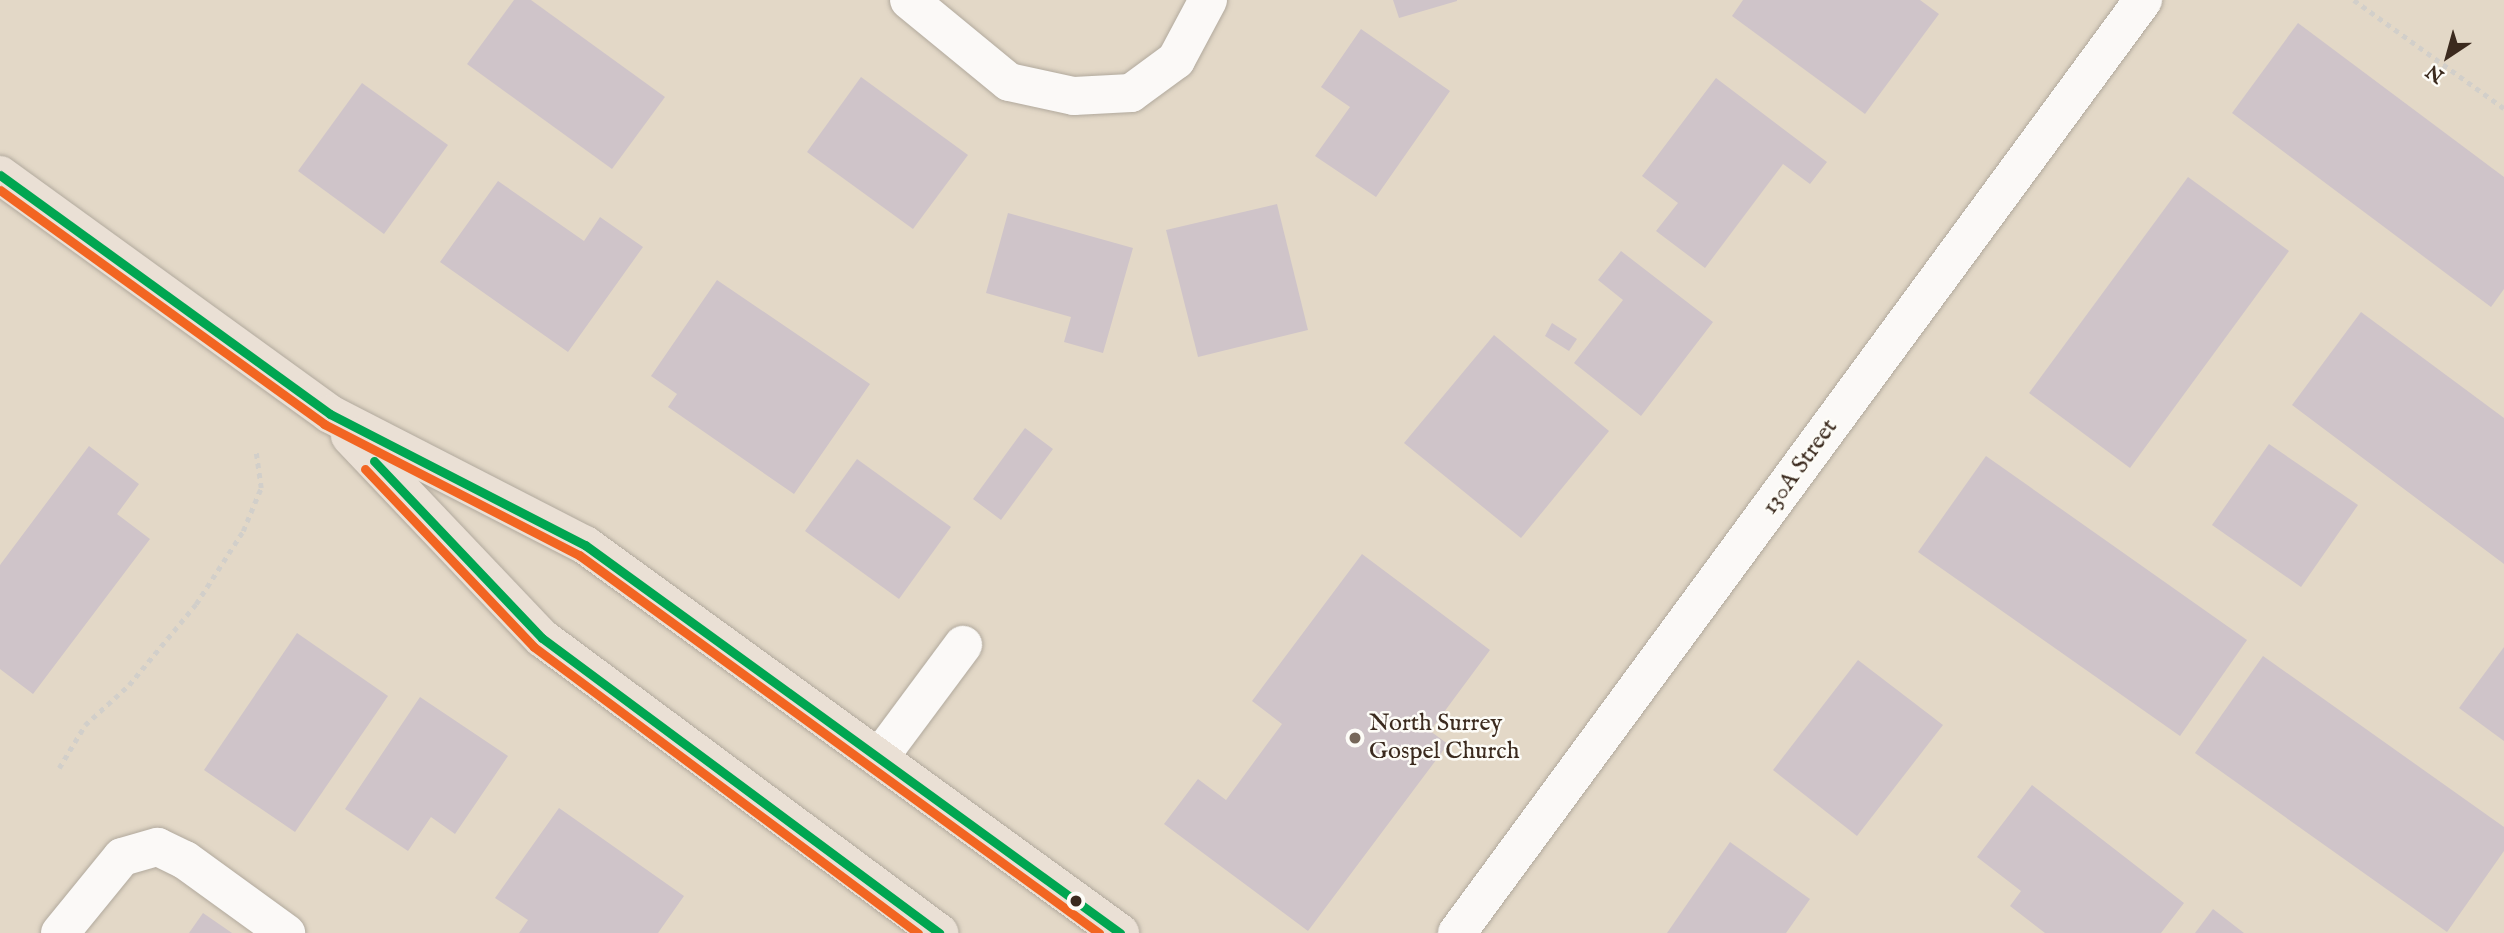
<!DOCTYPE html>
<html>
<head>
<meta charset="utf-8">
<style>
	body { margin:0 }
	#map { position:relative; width:2504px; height:933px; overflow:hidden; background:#e3d8c7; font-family:"IM FELL English",serif }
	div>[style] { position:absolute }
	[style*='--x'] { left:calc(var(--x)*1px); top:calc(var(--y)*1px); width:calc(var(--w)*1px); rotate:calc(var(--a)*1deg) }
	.building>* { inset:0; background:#cfc4c9 }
	.path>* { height:4.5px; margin-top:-2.25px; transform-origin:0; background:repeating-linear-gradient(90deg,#d2cfca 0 5px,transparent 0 10px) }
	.roads { filter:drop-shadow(0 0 2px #b1a99d) drop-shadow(0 0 2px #b1a99d) }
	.minor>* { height:38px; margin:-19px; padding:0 19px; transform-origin:19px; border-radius:19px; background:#fbf9f7 }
	.major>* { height:38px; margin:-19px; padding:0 19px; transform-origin:19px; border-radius:19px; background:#eae0d5 }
	.bus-1>* { height:9px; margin:-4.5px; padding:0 4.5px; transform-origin:4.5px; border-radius:4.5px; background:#00a651 }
	.bus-2>* { height:9px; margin:-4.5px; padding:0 4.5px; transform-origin:4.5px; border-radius:4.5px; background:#f26522 }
	.dots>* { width:19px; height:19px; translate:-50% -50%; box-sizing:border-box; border:4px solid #fdfcf7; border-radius:50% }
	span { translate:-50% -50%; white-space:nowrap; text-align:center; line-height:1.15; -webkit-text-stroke:5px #fdfcf7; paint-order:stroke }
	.street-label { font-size:24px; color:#3b2a1e }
	.poi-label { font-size:24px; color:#3b2a1e }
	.left { translate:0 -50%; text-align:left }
	.north { position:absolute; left:2413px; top:21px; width:70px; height:70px; -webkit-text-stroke:5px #fdfcf7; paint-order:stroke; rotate:216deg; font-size:19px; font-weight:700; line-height:28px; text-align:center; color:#3b2a1e }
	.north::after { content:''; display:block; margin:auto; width:24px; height:32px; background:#3b2a1e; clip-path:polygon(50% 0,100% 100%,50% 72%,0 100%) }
</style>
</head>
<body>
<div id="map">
	<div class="building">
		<i style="clip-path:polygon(514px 0,531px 0,665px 97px,612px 169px,467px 64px)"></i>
		<i style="clip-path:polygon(1393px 0,1457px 0,1457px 1px,1399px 18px)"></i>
		<i style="clip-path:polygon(1743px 0,1920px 0,1939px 14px,1865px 114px,1732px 16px)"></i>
		<i style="clip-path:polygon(2298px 23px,2504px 177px,2504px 289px,2491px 307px,2232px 113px)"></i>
		<i style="clip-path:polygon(1361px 29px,1450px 91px,1376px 197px,1315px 156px,1350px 107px,1321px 87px)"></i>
		<i style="clip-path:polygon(861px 77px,968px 155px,913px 229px,807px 152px)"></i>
		<i style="clip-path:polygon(1716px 78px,1827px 162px,1810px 184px,1783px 164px,1705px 268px,1656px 231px,1678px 203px,1642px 176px)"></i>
		<i style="clip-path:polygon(362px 83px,448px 145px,384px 234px,298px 171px)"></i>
		<i style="clip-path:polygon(2188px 177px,2289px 251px,2130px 468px,2029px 393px)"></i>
		<i style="clip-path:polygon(498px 181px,584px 241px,600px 217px,643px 247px,568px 352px,440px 262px)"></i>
		<i style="clip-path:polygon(1277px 204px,1308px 330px,1198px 357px,1166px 230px)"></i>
		<i style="clip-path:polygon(1008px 213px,1133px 248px,1103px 353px,1064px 342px,1071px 317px,986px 293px)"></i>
		<i style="clip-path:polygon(1621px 251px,1713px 322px,1641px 416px,1574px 363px,1623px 300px,1598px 280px)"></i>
		<i style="clip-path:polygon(717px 280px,870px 384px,794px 494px,668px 407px,677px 394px,651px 376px)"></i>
		<i style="clip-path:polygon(2361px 312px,2504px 418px,2504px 564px,2292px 405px)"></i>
		<i style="clip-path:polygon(1552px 323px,1577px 339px,1569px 351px,1545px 336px)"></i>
		<i style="clip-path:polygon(1494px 335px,1609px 431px,1521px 538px,1404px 443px)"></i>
		<i style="clip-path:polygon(1025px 428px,1053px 449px,1001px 520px,973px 499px)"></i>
		<i style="clip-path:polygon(2269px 444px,2358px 505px,2301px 587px,2212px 525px)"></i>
		<i style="clip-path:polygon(89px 446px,139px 484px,117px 514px,150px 539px,33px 694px,0 669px,0 565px)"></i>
		<i style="clip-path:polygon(1986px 456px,2247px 640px,2180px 736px,1918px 552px)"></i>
		<i style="clip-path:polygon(857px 459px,951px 527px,899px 599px,805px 531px)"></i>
		<i style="clip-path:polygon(1362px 554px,1490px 650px,1430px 731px,1448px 744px,1308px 931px,1164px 824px,1198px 779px,1226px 800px,1282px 724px,1252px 701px)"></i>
		<i style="clip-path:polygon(297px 633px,388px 696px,295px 832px,204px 770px)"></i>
		<i style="clip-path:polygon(2504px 647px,2504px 741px,2459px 708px)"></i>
		<i style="clip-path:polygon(2263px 656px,2504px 827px,2504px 851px,2447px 932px,2195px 753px)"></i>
		<i style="clip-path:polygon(1858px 660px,1943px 725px,1857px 836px,1773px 770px)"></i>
		<i style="clip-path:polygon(420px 697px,508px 756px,455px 834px,431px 817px,408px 851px,345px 809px)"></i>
		<i style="clip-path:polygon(2032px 785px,2184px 903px,2161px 933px,2045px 933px,2010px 906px,2021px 891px,1977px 857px)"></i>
		<i style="clip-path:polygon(559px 808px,684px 896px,658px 933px,519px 933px,528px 920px,495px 898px)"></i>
		<i style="clip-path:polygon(1730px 842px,1810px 899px,1786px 933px,1667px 933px)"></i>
		<i style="clip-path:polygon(2213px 909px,2244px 933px,2195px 933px)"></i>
		<i style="clip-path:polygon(203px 913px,232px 933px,189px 933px)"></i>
	</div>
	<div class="path">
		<i style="--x:2354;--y:0;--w:185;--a:35.8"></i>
		<i style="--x:59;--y:768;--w:50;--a:-58.8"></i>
		<i style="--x:85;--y:725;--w:59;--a:-42.3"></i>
		<i style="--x:129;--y:685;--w:105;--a:-50.4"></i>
		<i style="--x:196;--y:604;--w:87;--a:-57.2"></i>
		<i style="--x:243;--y:531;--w:47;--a:-67.3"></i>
		<i style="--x:261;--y:488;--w:37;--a:-98"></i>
	</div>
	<div class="roads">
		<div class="minor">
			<i style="--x:909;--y:0;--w:129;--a:39.4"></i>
			<i style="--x:1009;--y:82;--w:66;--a:12.2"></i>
			<i style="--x:1074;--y:96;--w:57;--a:-3"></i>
			<i style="--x:1131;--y:93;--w:56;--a:-36.3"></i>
			<i style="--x:1176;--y:60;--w:68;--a:-61.9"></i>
			<i style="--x:879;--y:758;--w:141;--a:-53.4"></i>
			<i style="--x:60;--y:933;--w:98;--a:-50.8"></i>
			<i style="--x:122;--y:857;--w:37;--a:-16"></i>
			<i style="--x:158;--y:847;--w:30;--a:26"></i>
			<i style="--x:185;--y:860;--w:125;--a:35.9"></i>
			<i style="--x:1457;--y:933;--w:1158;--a:-53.67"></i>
		</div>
		<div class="major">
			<i style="--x:0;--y:175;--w:407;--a:35.9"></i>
			<i style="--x:330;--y:414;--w:287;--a:27.2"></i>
			<i style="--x:585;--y:545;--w:661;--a:35.95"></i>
			<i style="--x:350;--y:436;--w:279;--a:46.5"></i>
			<i style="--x:542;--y:638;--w:495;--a:36.6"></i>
		</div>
	</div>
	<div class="bus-1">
		<i style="--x:0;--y:175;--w:407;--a:35.9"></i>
		<i style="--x:330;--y:414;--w:287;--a:27.2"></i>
		<i style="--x:585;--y:545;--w:661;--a:35.95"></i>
		<i style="--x:374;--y:461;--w:244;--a:46.5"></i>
		<i style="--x:542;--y:638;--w:495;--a:36.6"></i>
	</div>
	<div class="bus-2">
		<i style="--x:0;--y:190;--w:400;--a:35.8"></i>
		<i style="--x:324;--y:424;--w:287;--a:27.2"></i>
		<i style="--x:579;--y:555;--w:643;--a:36.01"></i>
		<i style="--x:365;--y:469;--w:245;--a:46.5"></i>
		<i style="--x:534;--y:647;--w:479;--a:36.7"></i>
	</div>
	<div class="dots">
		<i style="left:1355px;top:738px;background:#766759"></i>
		<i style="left:1076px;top:901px;background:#3b2a1e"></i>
	</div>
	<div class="street-label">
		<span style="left:1800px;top:467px;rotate:-54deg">130A Street</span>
	</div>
	<div class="poi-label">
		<span class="left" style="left:1369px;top:738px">North Surrey<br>Gospel Church</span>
	</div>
	<div class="north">N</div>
</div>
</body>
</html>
